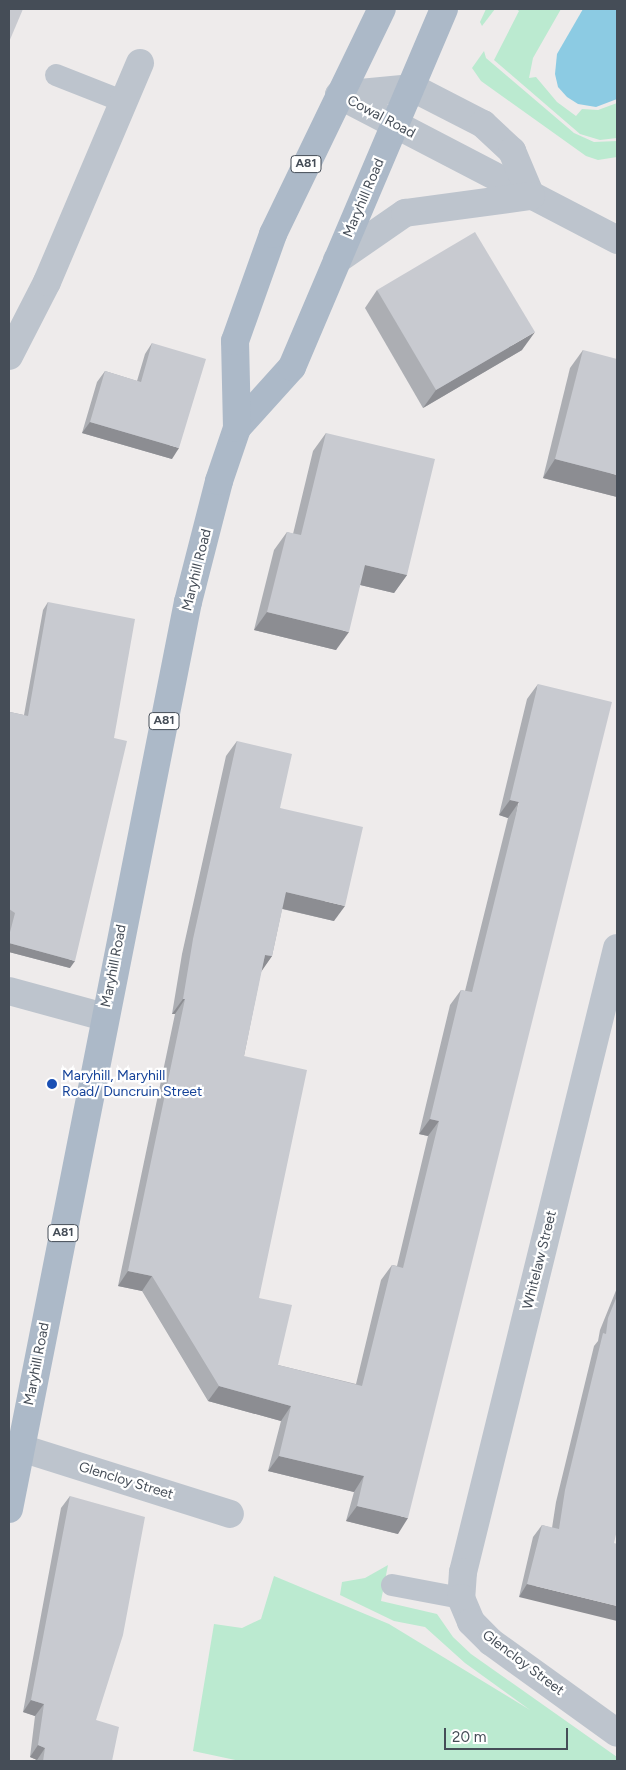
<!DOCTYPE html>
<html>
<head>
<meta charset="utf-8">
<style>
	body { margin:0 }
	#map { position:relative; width:626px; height:1770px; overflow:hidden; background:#eeebeb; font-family:Figtree,sans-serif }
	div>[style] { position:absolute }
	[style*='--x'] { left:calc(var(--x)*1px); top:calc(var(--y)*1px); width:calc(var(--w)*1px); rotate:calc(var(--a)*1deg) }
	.green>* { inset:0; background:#bbead0 }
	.water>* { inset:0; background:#8ccbe3 }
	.service>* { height:22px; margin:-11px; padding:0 11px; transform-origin:11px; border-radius:11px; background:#bdc4cd }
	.pedestrian>* { height:28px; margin:-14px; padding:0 14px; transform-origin:14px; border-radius:14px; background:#bdc4cd }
	.minor>* { height:28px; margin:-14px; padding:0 14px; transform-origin:14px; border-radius:14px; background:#bdc4cd }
	.tertiary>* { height:28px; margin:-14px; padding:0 14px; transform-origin:14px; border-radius:14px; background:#bdc4cd }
	.primary>* { height:28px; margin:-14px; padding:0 14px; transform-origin:14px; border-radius:14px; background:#acb9c8 }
	.wall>* { inset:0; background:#acaeb3 }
	.shaded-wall>* { inset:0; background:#8c8d92 }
	.building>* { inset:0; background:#c8cad0 }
	.dots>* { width:14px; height:14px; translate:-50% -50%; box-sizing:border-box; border:2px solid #fff; border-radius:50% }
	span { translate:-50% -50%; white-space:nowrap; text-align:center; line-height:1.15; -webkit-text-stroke:4.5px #fff; paint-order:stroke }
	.shield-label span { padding:1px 4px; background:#fff; border:1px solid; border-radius:4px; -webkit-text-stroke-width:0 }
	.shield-label { font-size:12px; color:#454d57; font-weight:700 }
	.street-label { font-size:14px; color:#454d57 }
	.transit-label { font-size:14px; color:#164399 }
	.left { translate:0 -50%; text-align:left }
	.frame { position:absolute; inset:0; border:10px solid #454d57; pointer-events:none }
	.scale { position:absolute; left:444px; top:1728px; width:124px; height:22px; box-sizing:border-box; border:2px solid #454d57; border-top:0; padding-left:6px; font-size:15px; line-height:18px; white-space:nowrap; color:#454d57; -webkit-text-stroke:4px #fff; paint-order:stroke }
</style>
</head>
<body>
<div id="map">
	<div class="green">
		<i style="clip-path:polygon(486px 9px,495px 9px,482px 26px,480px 22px)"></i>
		<i style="clip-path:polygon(516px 9px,561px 9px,533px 58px,529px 78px,536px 77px,557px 102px,576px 116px,582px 109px,598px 110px,617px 103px,617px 138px,600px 140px,580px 134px,494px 60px,519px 11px)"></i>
		<i style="clip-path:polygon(484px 51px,486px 58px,574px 133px,594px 142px,617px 141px,617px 157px,598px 160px,586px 156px,481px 81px,472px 68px)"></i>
		<i style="clip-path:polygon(388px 1565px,381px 1601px,437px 1614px,453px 1637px,471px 1654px,617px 1757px,617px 1761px,240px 1761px,193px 1751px,214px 1624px,242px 1628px,261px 1619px,274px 1576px,389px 1624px,530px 1710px,465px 1663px,425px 1627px,394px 1621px,340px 1595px,342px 1582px,365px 1578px)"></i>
	</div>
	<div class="water">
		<i style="clip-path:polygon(583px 9px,617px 9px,617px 99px,596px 107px,578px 104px,567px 97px,558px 87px,555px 74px,557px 54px)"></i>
	</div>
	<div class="service">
		<i style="--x:56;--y:75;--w:71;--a:21.5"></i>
		<i style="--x:392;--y:1585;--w:70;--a:10.7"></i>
	</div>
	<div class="pedestrian">
		<i style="--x:9;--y:991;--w:98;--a:15.3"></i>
	</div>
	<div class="minor">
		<i style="--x:9;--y:356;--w:83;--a:-62.8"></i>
		<i style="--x:47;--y:282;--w:238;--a:-67"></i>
		<i style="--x:617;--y:948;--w:643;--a:103.86"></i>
		<i style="--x:463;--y:1572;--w:26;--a:94"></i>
		<i style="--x:461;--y:1598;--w:26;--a:67"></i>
		<i style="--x:471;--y:1622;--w:28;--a:45"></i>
		<i style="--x:491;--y:1642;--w:155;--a:35.8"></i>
		<i style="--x:21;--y:1448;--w:219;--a:17.5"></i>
	</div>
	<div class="tertiary">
		<i style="--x:339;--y:95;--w:314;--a:27.5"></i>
		<i style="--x:339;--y:95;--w:74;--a:-5.4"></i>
		<i style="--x:413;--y:88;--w:79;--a:27.2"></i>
		<i style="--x:483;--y:124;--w:40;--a:43"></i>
		<i style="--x:512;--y:151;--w:49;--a:67.1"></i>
		<i style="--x:337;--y:260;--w:83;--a:-34.7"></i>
		<i style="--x:405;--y:213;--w:127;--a:-7.7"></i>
	</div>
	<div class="primary">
		<i style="--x:237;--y:428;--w:82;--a:-48"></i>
		<i style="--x:292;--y:367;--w:389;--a:-67"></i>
		<i style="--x:9;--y:1509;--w:924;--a:-78.84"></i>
		<i style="--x:188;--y:602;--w:125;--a:-75.6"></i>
		<i style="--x:219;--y:481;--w:56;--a:-71.2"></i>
		<i style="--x:237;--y:428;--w:87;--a:-91.3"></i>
		<i style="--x:235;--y:341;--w:114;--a:-70.4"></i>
		<i style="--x:273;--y:234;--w:250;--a:-64.2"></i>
	</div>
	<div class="wall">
		<i style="clip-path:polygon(377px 290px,522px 350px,423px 408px,365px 308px)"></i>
		<i style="clip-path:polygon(152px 343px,172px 459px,82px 433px,97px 382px,105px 371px,137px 381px,145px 354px)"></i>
		<i style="clip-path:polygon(583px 350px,617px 497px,543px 478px,570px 368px)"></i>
		<i style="clip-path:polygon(326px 433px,407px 575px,394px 593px,360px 585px,336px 650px,254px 630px,274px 550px,287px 532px,293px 534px,313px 451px)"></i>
		<i style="clip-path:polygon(48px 602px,70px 968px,9px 952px,9px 924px,10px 920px,9px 920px,9px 714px,10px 712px,24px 715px,43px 610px)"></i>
		<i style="clip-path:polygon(538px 684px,398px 1534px,346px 1521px,354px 1492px,268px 1471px,281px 1421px,208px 1401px,142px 1291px,118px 1286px,175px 1014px,172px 1014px,182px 954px,226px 756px,237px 741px,280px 808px,334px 921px,282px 909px,272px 956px,261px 971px,244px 1056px,259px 1298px,278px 1365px,356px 1384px,381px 1280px,392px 1265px,397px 1266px,428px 1136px,419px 1134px,450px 1005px,461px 990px,465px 991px,508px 818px,499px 815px,527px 699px)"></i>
		<i style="clip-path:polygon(617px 1284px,617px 1530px,519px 1597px,533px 1537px,542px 1525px,552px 1528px,556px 1502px,594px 1346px,598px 1341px,600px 1330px,617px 1288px)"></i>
		<i style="clip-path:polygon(70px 1496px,96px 1720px,112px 1761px,37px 1761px,37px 1760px,30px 1757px,35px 1716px,23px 1712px,61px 1508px)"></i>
	</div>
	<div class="shaded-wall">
		<i style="clip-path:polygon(535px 332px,522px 350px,423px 408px,436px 390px)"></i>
		<i style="clip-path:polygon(90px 422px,179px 448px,172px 459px,82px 433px)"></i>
		<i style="clip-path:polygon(555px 459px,617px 475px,617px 497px,543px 478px)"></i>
		<i style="clip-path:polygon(365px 565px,407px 575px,394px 593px,352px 583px)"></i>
		<i style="clip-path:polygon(267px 612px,349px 632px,336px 650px,254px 630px)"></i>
		<i style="clip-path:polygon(510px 800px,519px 802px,508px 818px,499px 815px)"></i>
		<i style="clip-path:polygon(286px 892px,345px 906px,334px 921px,275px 907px)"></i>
		<i style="clip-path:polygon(9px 943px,75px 961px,70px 968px,9px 952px)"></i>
		<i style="clip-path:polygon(265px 955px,272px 956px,261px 972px)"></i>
		<i style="clip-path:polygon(183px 999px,185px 999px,175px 1014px,172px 1014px)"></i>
		<i style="clip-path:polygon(430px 1119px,439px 1121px,428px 1136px,419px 1134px)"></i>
		<i style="clip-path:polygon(128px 1271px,152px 1276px,142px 1291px,118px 1286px)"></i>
		<i style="clip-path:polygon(219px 1386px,291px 1406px,281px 1421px,208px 1401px)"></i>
		<i style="clip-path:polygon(279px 1456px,364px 1476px,354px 1492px,268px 1471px)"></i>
		<i style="clip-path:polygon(357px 1506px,408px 1518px,398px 1534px,346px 1521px)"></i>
		<i style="clip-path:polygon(527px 1584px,617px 1606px,617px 1621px,519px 1597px)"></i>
		<i style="clip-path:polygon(31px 1700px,44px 1704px,35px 1716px,23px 1712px)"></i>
		<i style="clip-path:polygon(38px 1745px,45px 1748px,37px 1760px,30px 1757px)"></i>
	</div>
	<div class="building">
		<i style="clip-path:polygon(9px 9px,23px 9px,9px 42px)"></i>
		<i style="clip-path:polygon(475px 232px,535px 332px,436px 390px,377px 290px)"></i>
		<i style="clip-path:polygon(152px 343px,206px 359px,179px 448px,90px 422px,105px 371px,141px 382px)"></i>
		<i style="clip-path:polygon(583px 350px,617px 359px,617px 475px,555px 459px)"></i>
		<i style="clip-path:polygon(326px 433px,435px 459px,407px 575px,365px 565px,349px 632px,267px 612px,287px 532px,301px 535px)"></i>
		<i style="clip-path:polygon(48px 602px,135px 619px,114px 738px,127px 741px,75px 961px,9px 943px,9px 936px,15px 913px,9px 909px,9px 718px,10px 712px,28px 716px)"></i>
		<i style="clip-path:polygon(538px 684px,612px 702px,408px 1518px,357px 1506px,364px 1476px,279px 1456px,291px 1406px,219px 1386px,152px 1276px,128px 1271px,185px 999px,183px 999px,193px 939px,237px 741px,292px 754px,280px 808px,363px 827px,345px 906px,286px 892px,272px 956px,265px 955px,244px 1056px,307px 1070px,259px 1298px,292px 1305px,278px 1365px,362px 1386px,392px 1265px,403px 1268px,439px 1121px,430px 1119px,461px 990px,472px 992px,519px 802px,510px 800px)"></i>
		<i style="clip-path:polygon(617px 1296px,617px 1530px,614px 1543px,617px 1544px,617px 1606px,527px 1584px,542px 1525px,559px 1529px,565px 1490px,603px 1333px,606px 1334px,608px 1318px)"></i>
		<i style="clip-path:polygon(70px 1496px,145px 1517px,123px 1635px,96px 1720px,119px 1727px,112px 1761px,43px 1761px,45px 1748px,38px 1745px,44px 1704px,31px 1700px)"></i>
	</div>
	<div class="dots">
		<i style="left:52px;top:1084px;background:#1a4fb4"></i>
	</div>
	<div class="shield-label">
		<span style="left:306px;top:164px">A81</span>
		<span style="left:164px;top:721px">A81</span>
		<span style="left:63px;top:1233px">A81</span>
	</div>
	<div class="street-label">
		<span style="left:381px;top:117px;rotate:28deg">Cowal Road</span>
		<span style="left:364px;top:198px;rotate:-67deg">Maryhill Road</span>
		<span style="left:197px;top:570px;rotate:-76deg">Maryhill Road</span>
		<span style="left:114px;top:966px;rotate:-79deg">Maryhill Road</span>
		<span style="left:540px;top:1260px;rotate:-76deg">Whitelaw Street</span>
		<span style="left:37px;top:1364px;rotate:-79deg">Maryhill Road</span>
		<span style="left:126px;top:1481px;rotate:17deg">Glencloy Street</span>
		<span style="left:523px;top:1663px;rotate:37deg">Glencloy Street</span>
	</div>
	<div class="transit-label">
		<span class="left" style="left:62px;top:1084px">Maryhill, Maryhill<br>Road/ Duncruin Street</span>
	</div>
	<div class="frame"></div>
	<div class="scale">20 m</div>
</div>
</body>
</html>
